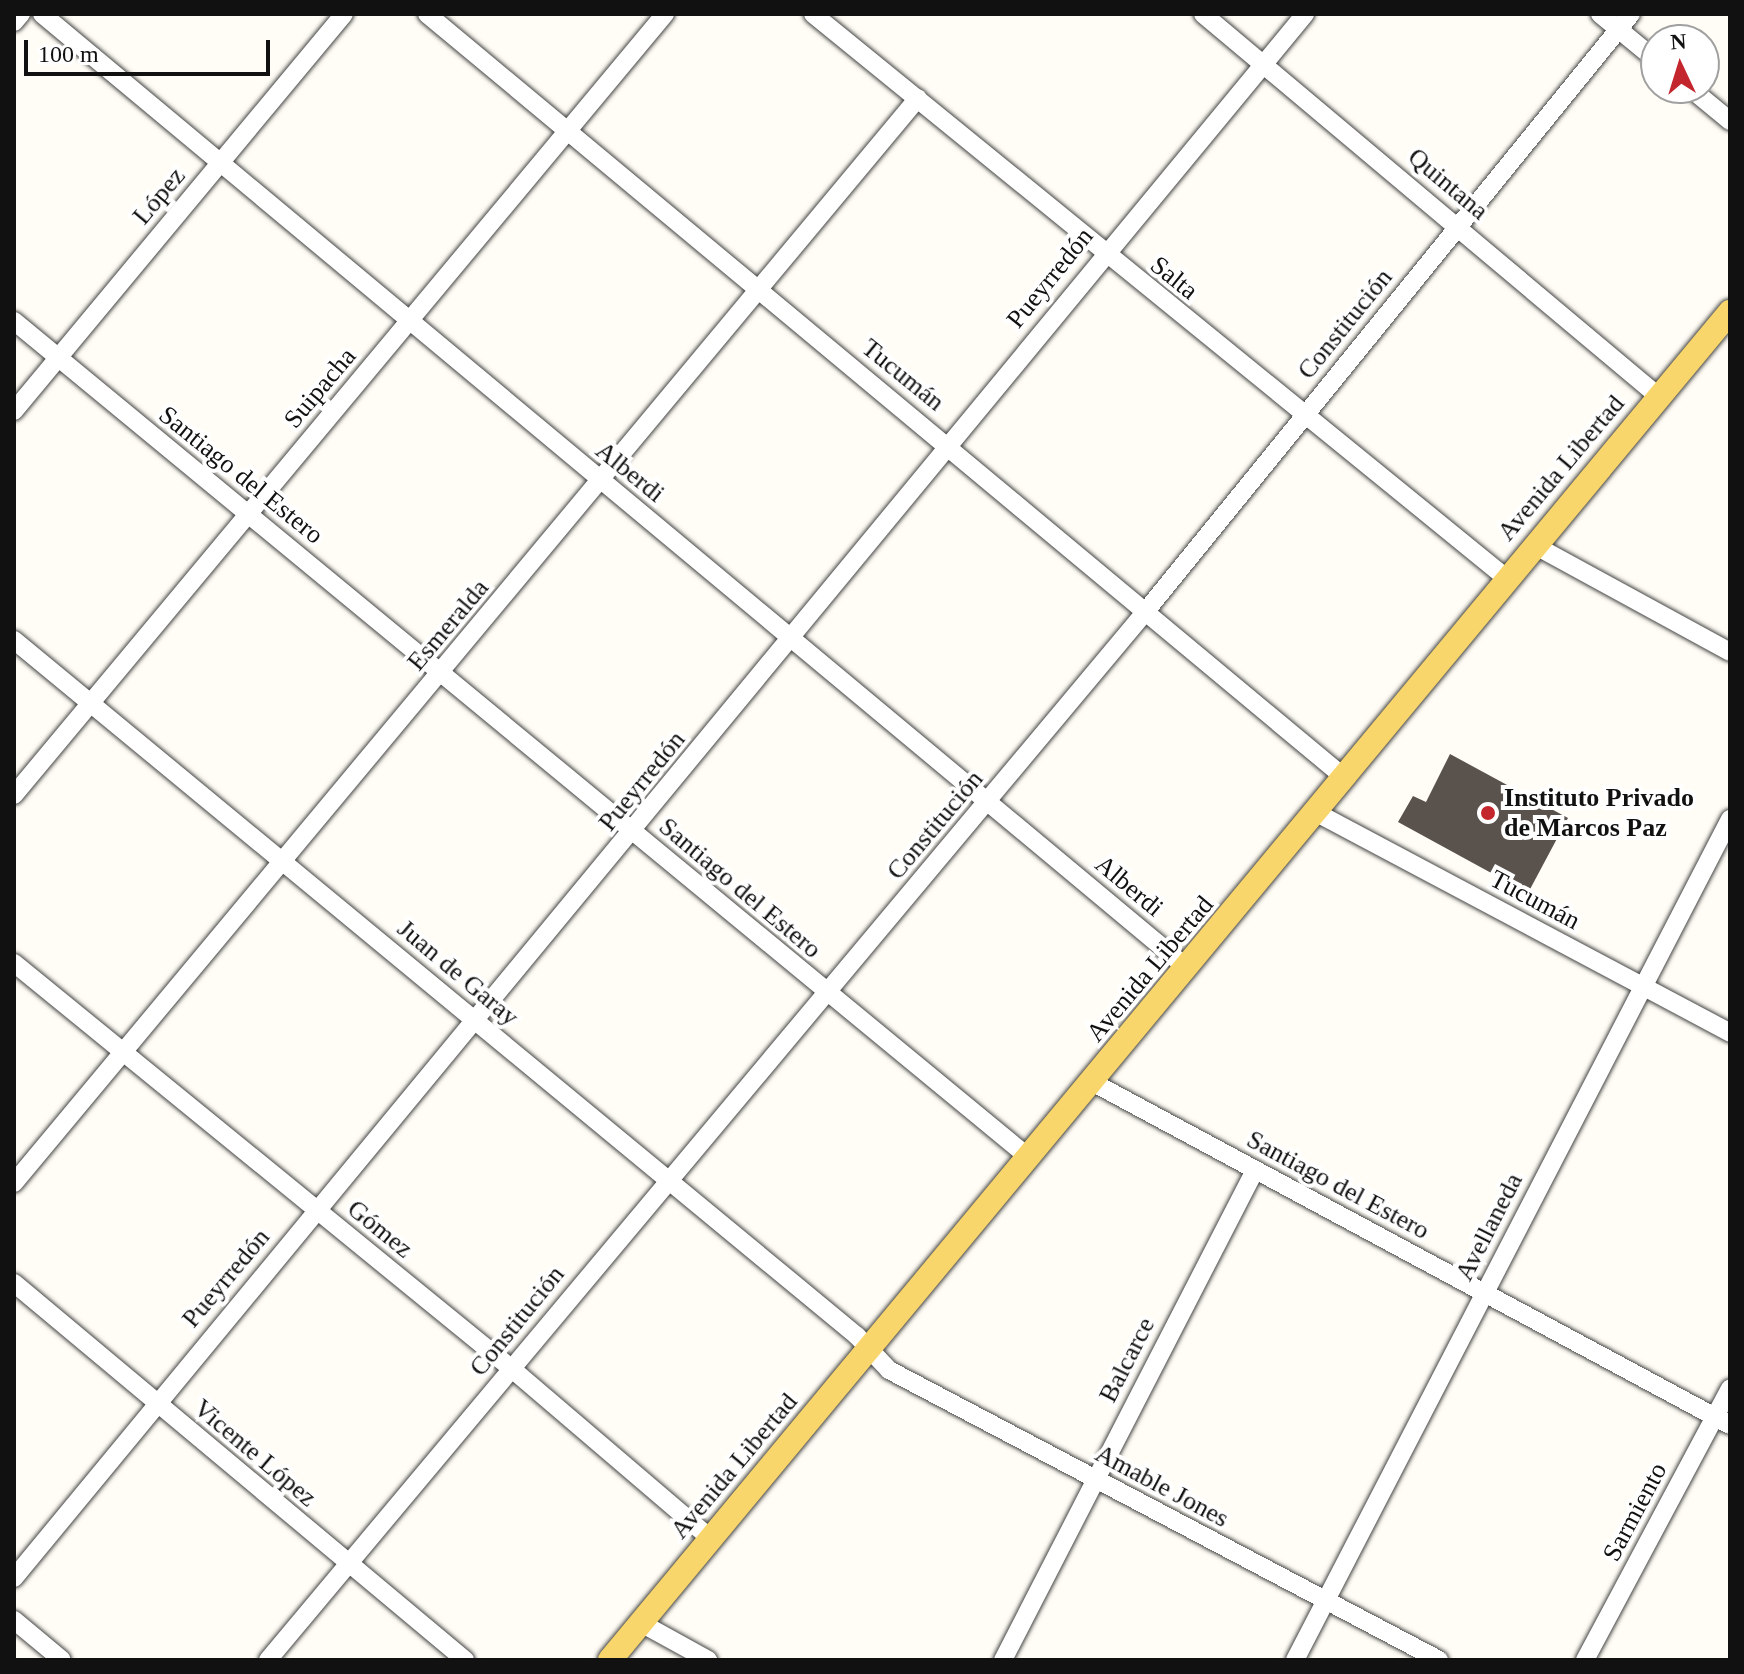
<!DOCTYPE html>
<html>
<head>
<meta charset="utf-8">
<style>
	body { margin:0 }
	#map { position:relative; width:1744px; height:1674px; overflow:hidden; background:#fffdf5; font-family:Georgia,serif }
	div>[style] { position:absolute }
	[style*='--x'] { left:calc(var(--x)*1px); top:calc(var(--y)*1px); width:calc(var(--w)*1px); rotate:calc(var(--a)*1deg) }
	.building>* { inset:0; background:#5a524d }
	.roads { filter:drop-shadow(0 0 2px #444) drop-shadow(0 0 2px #444) }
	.minor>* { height:18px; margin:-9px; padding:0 9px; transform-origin:9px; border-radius:9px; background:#fff }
	.major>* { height:24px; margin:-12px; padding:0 12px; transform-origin:12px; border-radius:12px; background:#f9d66b }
	.dots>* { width:22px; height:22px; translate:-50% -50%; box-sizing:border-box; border:4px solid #fff; border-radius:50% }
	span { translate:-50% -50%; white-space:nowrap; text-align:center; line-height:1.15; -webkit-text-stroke:8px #fff; paint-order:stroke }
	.street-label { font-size:26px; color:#111 }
	.poi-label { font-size:26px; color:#111; font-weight:700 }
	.left { translate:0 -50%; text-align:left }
	.frame { position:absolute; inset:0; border:16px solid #111; pointer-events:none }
	.north { position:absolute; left:1640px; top:24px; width:80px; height:80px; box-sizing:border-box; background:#fff; border:2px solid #a0a0a0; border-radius:50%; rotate:356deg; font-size:22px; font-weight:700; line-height:32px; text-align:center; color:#111 }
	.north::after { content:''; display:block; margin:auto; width:28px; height:36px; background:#c4262e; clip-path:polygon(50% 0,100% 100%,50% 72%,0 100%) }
	.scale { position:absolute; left:24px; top:40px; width:246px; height:36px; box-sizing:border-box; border:4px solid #111; border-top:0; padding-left:10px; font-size:24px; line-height:28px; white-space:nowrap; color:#111; -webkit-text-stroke:6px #fff; paint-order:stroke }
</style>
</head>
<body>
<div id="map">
	<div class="building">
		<i style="clip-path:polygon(1450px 754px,1568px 818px,1528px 893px,1398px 822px,1413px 796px,1426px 802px)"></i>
	</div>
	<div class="roads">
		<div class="minor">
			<i style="--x:42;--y:14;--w:1490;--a:39.8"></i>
			<i style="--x:427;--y:14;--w:1194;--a:39.77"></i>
			<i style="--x:813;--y:14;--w:892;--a:39.13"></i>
			<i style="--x:1203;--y:14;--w:594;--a:40.02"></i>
			<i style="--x:1600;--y:14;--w:72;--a:39.4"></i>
			<i style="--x:14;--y:22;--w:11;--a:-49"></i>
			<i style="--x:1690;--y:88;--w:52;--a:39.5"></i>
			<i style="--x:14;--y:321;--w:1314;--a:39.5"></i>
			<i style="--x:14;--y:411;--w:516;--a:-50.27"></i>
			<i style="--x:1534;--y:545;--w:223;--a:28.6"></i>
			<i style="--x:14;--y:640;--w:1093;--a:39.54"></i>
			<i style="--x:857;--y:1336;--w:47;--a:46.7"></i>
			<i style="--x:889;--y:1370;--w:622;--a:27.8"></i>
			<i style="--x:14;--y:795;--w:1017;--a:-50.19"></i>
			<i style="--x:1317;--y:813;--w:468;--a:28"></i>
			<i style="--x:14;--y:963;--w:643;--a:39.19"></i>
			<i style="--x:512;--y:1369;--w:260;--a:40.5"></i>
			<i style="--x:1092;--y:1082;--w:724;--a:28.26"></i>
			<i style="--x:14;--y:1183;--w:1412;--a:-50.2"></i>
			<i style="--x:14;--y:1283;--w:588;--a:39.89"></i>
			<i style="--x:14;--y:1578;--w:2028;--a:-50.46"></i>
			<i style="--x:14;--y:1620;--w:62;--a:39.8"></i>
			<i style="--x:641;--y:1623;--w:77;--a:28.9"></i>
			<i style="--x:268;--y:1660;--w:1368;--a:-50.07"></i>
			<i style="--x:1146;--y:611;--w:769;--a:-50.91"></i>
			<i style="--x:1003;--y:1660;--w:551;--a:-62.78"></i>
			<i style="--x:1295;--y:1660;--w:947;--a:-62.65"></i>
			<i style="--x:1585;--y:1660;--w:308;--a:-61.9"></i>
		</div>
		<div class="major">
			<i style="--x:610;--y:1660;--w:1753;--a:-50.28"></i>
		</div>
	</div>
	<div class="dots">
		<i style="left:1488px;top:813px;background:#c4262e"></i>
	</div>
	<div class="street-label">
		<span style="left:1448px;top:184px;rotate:40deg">Quintana</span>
		<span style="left:159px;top:196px;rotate:-50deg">López</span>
		<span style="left:1050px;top:278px;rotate:-51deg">Pueyrredón</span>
		<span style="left:1174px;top:278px;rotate:39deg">Salta</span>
		<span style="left:1345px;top:324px;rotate:-51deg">Constitución</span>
		<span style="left:903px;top:375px;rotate:39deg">Tucumán</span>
		<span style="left:320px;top:388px;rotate:-50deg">Suipacha</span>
		<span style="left:1561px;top:468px;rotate:-50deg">Avenida Libertad</span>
		<span style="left:630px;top:472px;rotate:39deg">Alberdi</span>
		<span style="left:241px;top:475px;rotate:39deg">Santiago del Estero</span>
		<span style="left:448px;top:625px;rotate:-50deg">Esmeralda</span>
		<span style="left:642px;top:781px;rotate:-51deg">Pueyrredón</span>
		<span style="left:935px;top:825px;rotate:-50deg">Constitución</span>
		<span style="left:1129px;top:886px;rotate:40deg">Alberdi</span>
		<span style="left:740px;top:888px;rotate:40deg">Santiago del Estero</span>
		<span style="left:1535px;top:900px;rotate:28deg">Tucumán</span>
		<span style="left:1150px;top:969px;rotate:-50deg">Avenida Libertad</span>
		<span style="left:458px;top:973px;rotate:40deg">Juan de Garay</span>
		<span style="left:1338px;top:1185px;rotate:28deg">Santiago del Estero</span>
		<span style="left:1489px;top:1227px;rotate:-63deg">Avellaneda</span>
		<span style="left:380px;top:1229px;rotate:39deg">Gómez</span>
		<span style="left:226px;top:1278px;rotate:-50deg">Pueyrredón</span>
		<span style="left:517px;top:1321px;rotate:-51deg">Constitución</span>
		<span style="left:1127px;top:1360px;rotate:-63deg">Balcarce</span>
		<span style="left:255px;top:1453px;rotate:40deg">Vicente López</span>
		<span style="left:734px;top:1466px;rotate:-50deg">Avenida Libertad</span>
		<span style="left:1162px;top:1486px;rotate:28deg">Amable Jones</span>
		<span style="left:1635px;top:1512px;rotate:-62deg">Sarmiento</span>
	</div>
	<div class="poi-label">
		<span class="left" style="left:1504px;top:813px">Instituto Privado<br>de Marcos Paz</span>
	</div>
	<div class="frame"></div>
	<div class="north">N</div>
	<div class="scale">100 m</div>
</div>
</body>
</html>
